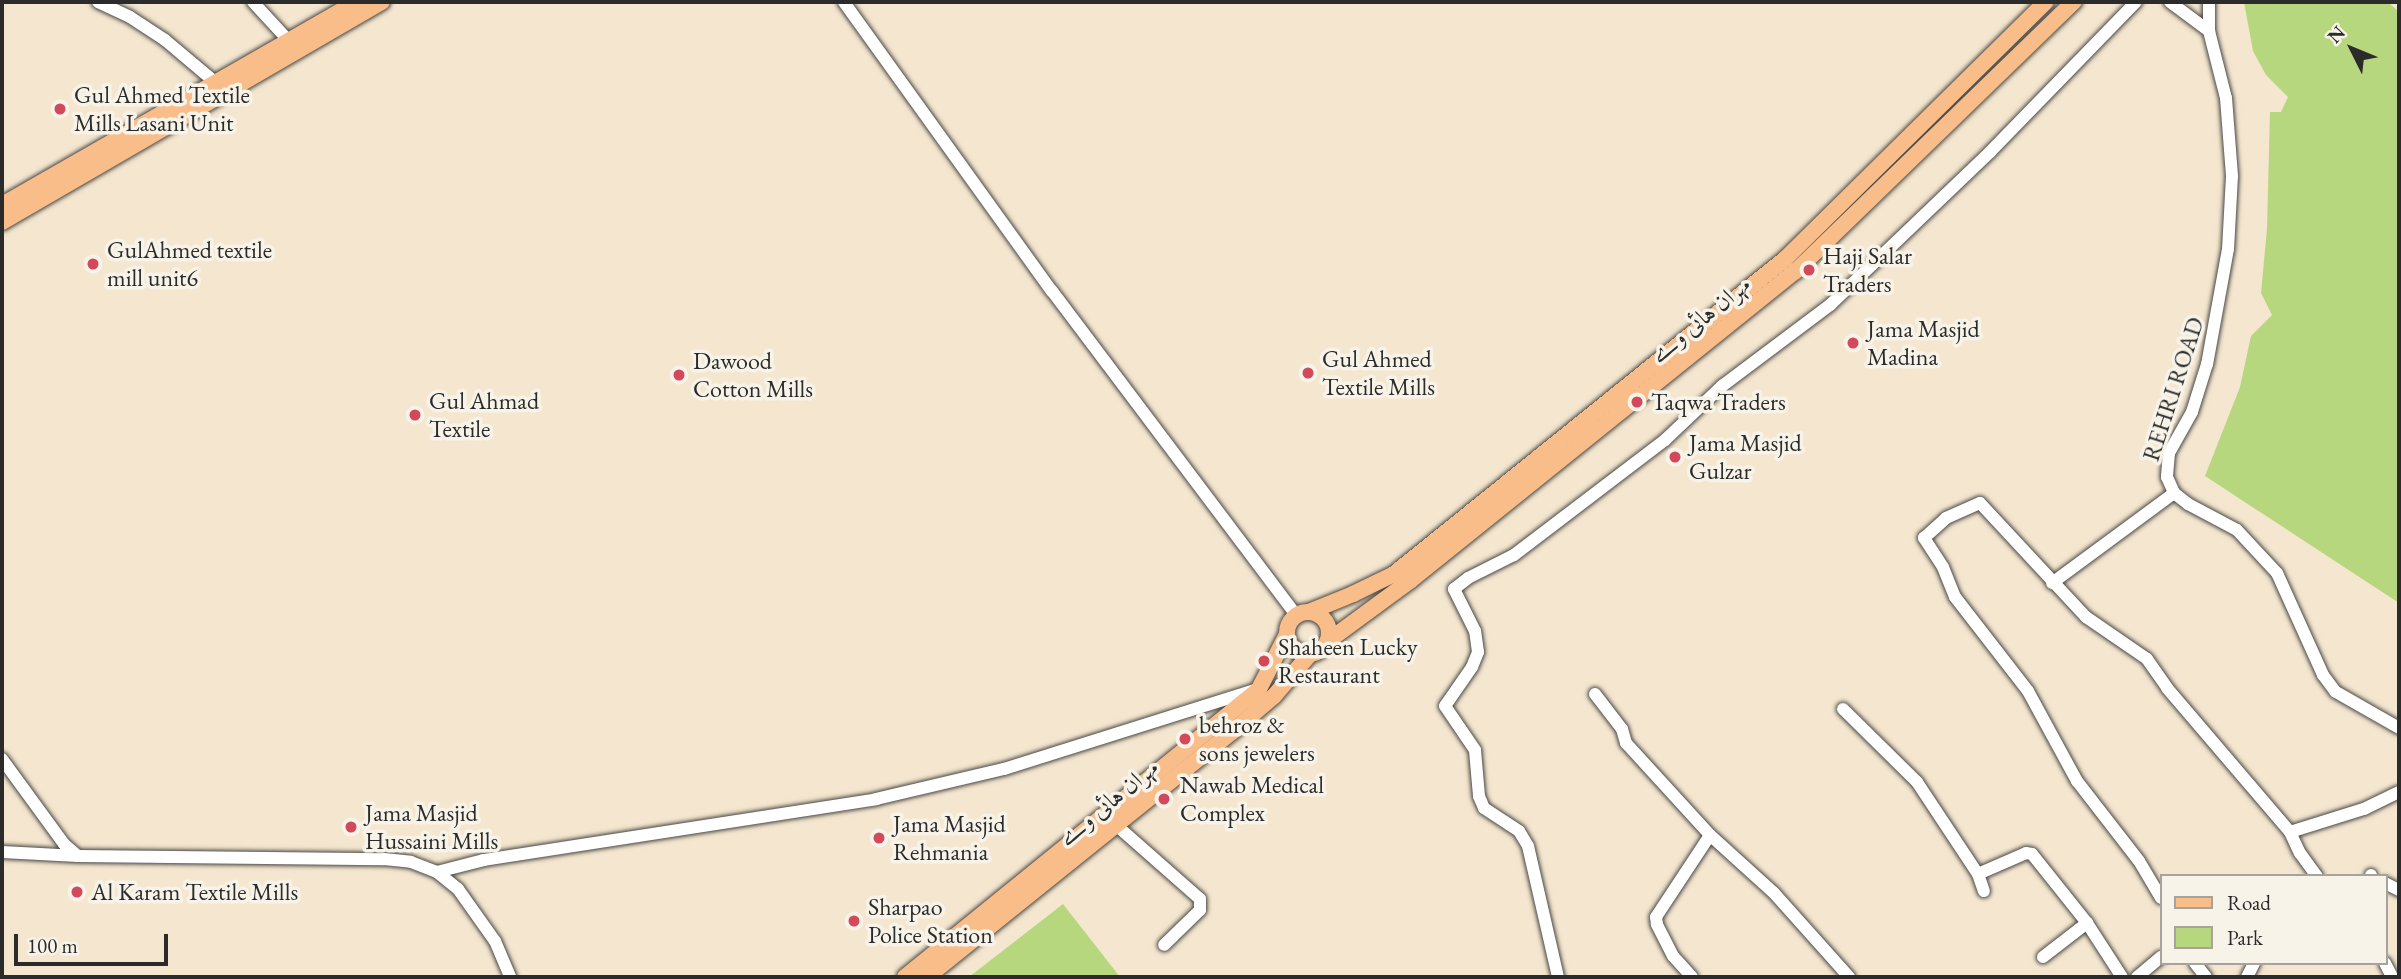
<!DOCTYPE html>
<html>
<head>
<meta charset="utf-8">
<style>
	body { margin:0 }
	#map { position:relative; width:2401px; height:979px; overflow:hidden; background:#f4e6cf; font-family:"EB Garamond",Amiri,serif }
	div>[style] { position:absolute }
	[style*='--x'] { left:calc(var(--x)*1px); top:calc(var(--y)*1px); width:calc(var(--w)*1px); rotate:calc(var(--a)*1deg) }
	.green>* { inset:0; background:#b7d77e }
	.roads { filter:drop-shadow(0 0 2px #494744) drop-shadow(0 0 2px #494744) }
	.minor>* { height:12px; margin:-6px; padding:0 6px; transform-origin:6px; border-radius:6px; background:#fff }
	.major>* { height:16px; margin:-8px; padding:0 8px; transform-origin:8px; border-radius:8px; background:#f9bd89 }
	.major>.ring { margin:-8px; padding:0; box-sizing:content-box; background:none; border:16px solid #f9bd89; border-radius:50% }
	.dots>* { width:19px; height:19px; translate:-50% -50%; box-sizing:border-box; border:4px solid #f7f3e8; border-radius:50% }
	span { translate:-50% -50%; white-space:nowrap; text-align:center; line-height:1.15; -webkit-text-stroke:7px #f7f3e8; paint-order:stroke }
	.poi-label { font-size:24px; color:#2b2b2b }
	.left { translate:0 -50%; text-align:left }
	.street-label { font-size:24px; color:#2b2b2b }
	.frame { position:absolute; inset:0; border:4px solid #2b2b2b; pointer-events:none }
	.legend { position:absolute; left:2160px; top:874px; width:228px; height:91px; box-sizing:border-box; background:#f7f3e8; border:2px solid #a5a39c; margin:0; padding:9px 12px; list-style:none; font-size:21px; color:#2b2b2b }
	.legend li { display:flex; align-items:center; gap:14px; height:35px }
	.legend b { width:35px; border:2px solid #a5a39c }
	.north { position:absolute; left:2317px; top:14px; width:70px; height:70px; -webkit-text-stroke:5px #f7f3e8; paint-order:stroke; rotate:313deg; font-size:19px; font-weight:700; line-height:28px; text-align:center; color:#2b2b2b }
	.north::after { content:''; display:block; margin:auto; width:24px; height:32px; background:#2b2b2b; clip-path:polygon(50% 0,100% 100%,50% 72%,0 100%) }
	.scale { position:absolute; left:14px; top:934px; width:154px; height:32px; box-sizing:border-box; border:4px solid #2b2b2b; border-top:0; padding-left:9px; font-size:21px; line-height:24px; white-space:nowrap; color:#2b2b2b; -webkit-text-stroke:5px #f7f3e8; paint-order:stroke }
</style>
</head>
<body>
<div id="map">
	<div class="green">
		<i style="clip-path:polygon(2244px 2px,2388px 2px,2399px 12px,2399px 603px,2205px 476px,2240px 387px,2251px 336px,2272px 315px,2261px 293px,2267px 229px,2270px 112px,2281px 112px,2288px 97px,2266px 75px,2253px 51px)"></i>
		<i style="clip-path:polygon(1063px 904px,1120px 977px,969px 977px)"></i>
	</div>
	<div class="roads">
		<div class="minor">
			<i style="--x:98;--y:2;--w:35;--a:25"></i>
			<i style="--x:130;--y:17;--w:42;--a:33.3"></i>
			<i style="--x:165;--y:40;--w:67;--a:40.1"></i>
			<i style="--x:253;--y:2;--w:53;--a:47.3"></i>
			<i style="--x:844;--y:2;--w:356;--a:54.3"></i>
			<i style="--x:1052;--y:291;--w:406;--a:53"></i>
			<i style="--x:2170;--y:2;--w:49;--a:36.6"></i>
			<i style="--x:2209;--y:2;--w:29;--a:90"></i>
			<i style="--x:2209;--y:31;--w:69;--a:75.8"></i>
			<i style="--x:2226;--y:98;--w:78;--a:85.6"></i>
			<i style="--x:2232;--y:176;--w:73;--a:93.1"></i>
			<i style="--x:2228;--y:249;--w:117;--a:100.3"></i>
			<i style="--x:2207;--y:364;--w:50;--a:107.4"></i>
			<i style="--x:2192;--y:412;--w:47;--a:119.3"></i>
			<i style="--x:2169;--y:453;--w:24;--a:95"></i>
			<i style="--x:2167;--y:477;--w:17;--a:66"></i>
			<i style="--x:2174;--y:493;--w:18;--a:38"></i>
			<i style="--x:2188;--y:504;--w:55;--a:28"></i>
			<i style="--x:2237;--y:530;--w:59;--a:47.1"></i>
			<i style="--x:2277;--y:573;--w:112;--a:65.7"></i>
			<i style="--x:2323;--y:675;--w:21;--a:53"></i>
			<i style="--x:2336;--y:692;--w:73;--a:29.7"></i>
			<i style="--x:2052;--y:583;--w:152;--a:-36.4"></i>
			<i style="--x:1595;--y:694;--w:44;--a:52.4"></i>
			<i style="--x:1622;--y:729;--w:15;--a:74"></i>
			<i style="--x:1626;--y:743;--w:125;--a:47.6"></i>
			<i style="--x:1710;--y:835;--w:86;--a:42.2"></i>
			<i style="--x:1774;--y:893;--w:113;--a:48.2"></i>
			<i style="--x:1843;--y:709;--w:104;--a:44.6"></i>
			<i style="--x:1917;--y:782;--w:110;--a:56.5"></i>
			<i style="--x:1978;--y:874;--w:18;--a:71"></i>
			<i style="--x:2;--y:759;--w:105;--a:53.9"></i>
			<i style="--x:64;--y:844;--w:18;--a:41"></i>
			<i style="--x:78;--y:856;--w:306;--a:0.6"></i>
			<i style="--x:384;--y:859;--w:27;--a:6"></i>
			<i style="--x:411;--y:862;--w:28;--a:21"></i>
			<i style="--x:437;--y:872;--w:27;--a:39"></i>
			<i style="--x:458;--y:889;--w:64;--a:54.6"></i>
			<i style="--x:495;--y:941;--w:39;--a:67"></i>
			<i style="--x:1116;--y:825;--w:112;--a:41.4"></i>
			<i style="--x:1200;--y:899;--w:11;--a:90"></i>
			<i style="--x:1200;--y:910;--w:50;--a:135.8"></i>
			<i style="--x:2290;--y:832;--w:77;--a:-17.3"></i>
			<i style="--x:2364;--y:809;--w:39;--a:-26"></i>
			<i style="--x:2;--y:852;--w:76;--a:3"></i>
			<i style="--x:437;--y:872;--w:49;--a:-14.3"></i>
			<i style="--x:484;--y:860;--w:397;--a:-8.8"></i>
			<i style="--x:876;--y:799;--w:131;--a:-13.2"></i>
			<i style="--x:1004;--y:769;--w:263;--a:-17.5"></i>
			<i style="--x:1978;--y:874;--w:52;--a:-23.6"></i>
			<i style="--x:2026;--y:853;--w:6;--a:9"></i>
			<i style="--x:2032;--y:854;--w:88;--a:51.4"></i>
			<i style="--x:2087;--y:923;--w:64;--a:57.1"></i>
			<i style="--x:2371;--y:875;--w:1;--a:90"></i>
			<i style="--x:2385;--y:883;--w:16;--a:27"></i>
			<i style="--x:2161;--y:898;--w:43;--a:-120.7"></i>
			<i style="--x:2139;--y:861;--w:101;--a:-127.8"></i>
			<i style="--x:2077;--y:781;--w:102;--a:-118.6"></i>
			<i style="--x:2028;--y:691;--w:119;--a:-127.8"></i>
			<i style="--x:1955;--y:597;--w:32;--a:-112"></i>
			<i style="--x:1943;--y:567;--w:35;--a:-123"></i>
			<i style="--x:1924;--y:538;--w:30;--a:-42"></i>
			<i style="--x:1946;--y:518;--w:37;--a:-24"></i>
			<i style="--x:1980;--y:503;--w:156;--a:47.1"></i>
			<i style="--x:2086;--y:617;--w:74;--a:34.5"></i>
			<i style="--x:2147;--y:659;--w:35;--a:55"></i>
			<i style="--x:2167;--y:688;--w:189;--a:49.5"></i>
			<i style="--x:2290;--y:832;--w:23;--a:65"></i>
			<i style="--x:2300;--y:853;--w:29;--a:54"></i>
			<i style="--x:2043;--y:957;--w:56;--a:-37.7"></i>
			<i style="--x:2195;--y:963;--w:18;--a:52"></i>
			<i style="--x:2385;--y:963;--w:16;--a:63"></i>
			<i style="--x:1558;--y:977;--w:134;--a:-102.9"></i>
			<i style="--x:1528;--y:846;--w:17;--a:-121"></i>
			<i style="--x:1519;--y:831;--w:42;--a:-146.7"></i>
			<i style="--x:1484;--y:808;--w:13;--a:-113"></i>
			<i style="--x:1479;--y:796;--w:46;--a:-95"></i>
			<i style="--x:1475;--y:750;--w:53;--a:-124.3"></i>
			<i style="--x:1445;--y:706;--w:47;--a:-55.3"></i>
			<i style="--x:1472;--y:667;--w:16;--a:-68"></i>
			<i style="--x:1478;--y:652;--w:21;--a:-98"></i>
			<i style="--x:1475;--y:631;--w:47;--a:-116.6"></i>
			<i style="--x:1454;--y:589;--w:18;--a:-38"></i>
			<i style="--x:1468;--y:578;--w:51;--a:-26.6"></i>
			<i style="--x:1514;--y:555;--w:190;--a:-37.3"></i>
			<i style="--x:1665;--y:440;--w:79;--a:-43.5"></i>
			<i style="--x:1722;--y:386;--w:135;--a:-36.9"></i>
			<i style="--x:1830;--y:305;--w:221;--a:-43.7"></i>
			<i style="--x:1990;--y:152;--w:209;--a:-45.8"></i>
			<i style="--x:1692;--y:977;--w:28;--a:-132"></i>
			<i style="--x:1673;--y:956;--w:36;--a:-117"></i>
			<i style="--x:1657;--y:924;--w:7;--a:-98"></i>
			<i style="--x:1656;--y:917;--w:98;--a:-56.6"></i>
			<i style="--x:2137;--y:977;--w:31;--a:-40"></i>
			<i style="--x:2247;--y:977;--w:16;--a:-63"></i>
		</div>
		<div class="major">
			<i style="--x:2;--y:205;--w:409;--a:-29.8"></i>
			<i style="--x:2;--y:222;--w:439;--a:-30.1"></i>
			<i class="ring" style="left:1287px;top:612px;width:26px;height:26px"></i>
			<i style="--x:1309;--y:612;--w:48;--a:-22.2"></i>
			<i style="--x:1353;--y:594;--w:46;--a:-26"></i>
			<i style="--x:1394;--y:574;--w:502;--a:-38.86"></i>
			<i style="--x:1785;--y:259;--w:366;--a:-44.6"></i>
			<i style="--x:1328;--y:641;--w:103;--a:-36.3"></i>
			<i style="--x:1411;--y:580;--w:494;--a:-38.8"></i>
			<i style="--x:1796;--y:271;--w:387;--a:-44.1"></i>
			<i style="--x:905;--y:977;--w:456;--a:-39.1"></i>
			<i style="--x:1259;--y:689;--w:62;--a:-63"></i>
			<i style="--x:927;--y:977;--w:391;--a:-38.8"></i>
			<i style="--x:1232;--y:732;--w:55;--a:-40.6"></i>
			<i style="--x:1274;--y:696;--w:55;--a:-49.4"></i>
		</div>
	</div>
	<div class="dots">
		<i style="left:60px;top:109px;background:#d1495b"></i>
		<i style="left:93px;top:264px;background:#d1495b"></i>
		<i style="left:1809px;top:270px;background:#d1495b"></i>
		<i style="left:1853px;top:343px;background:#d1495b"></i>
		<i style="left:1308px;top:373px;background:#d1495b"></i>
		<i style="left:679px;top:375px;background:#d1495b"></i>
		<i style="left:1637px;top:402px;background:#d1495b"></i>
		<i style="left:415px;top:415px;background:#d1495b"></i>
		<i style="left:1675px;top:457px;background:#d1495b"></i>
		<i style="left:1264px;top:661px;background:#d1495b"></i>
		<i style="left:1185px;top:739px;background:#d1495b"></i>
		<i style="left:1164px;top:799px;background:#d1495b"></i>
		<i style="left:351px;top:827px;background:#d1495b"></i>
		<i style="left:879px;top:838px;background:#d1495b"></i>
		<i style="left:77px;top:892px;background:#d1495b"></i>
		<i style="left:854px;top:921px;background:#d1495b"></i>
	</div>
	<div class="poi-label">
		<span class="left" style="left:74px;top:109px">Gul Ahmed Textile<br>Mills Lasani Unit</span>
		<span class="left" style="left:107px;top:264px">GulAhmed textile<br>mill unit6</span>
		<span class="left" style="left:1823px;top:270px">Haji Salar<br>Traders</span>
		<span class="left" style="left:1867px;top:343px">Jama Masjid<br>Madina</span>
		<span class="left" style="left:1322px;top:373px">Gul Ahmed<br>Textile Mills</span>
		<span class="left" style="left:693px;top:375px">Dawood<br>Cotton Mills</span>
		<span class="left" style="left:429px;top:415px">Gul Ahmad<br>Textile</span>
		<span class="left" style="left:1651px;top:402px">Taqwa Traders</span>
		<span class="left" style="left:1689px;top:457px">Jama Masjid<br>Gulzar</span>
		<span class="left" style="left:1278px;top:661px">Shaheen Lucky<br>Restaurant</span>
		<span class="left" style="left:1199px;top:739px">behroz &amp;<br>sons jewelers</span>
		<span class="left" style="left:1180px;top:799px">Nawab Medical<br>Complex</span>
		<span class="left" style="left:365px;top:827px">Jama Masjid<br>Hussaini Mills</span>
		<span class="left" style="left:893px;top:838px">Jama Masjid<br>Rehmania</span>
		<span class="left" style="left:91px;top:892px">Al Karam Textile Mills</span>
		<span class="left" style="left:868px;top:921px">Sharpao<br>Police Station</span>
	</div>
	<div class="street-label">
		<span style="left:1700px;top:319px;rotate:-39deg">مہران ہائی وے</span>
		<span style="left:2173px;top:389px;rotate:-72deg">REHRI ROAD</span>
		<span style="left:1108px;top:802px;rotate:-39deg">مہران ہائی وے</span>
	</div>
	<div class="frame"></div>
	<ul class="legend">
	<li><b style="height:9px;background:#f9bd89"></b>Road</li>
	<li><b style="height:19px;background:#b7d77e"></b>Park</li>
	</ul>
	<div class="north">N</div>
	<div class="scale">100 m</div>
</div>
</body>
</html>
